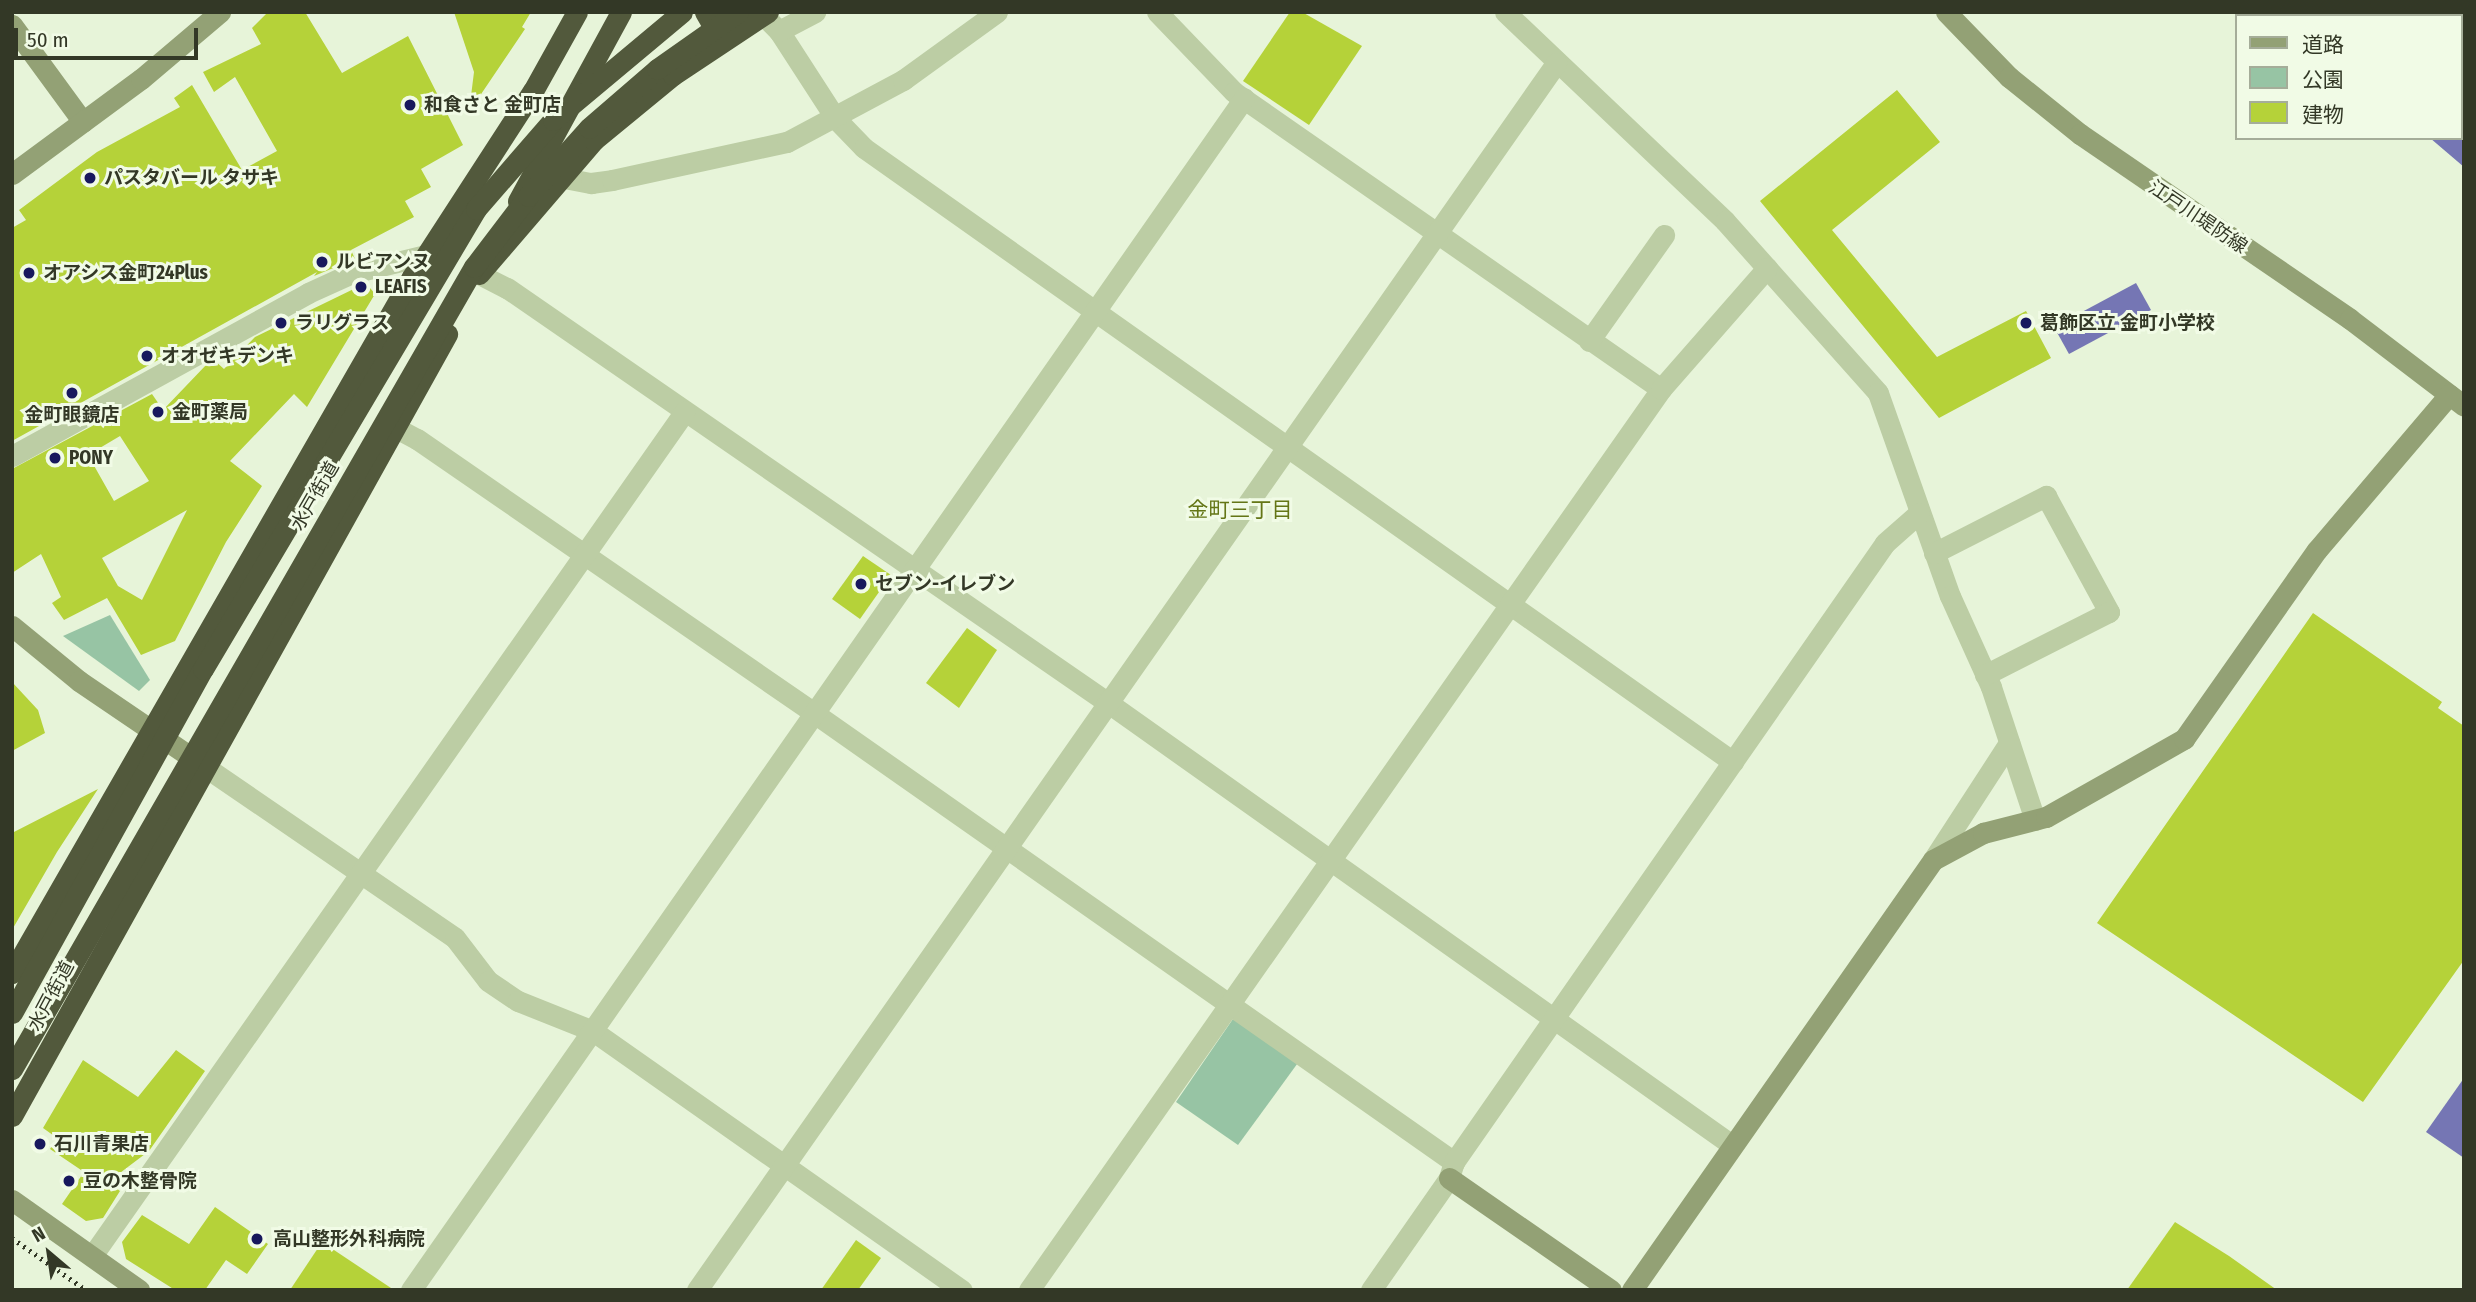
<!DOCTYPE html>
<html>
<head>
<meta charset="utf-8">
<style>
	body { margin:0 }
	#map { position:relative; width:2476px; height:1302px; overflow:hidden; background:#e7f4d9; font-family:"Fira Sans Condensed","Noto Sans JP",sans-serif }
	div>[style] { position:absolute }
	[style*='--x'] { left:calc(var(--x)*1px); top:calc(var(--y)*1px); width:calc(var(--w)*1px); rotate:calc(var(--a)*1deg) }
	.green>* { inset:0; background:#97c4a4 }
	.water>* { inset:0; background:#7576b4 }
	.building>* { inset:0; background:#b5d239 }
	.street>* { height:21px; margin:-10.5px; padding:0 10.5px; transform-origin:10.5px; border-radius:10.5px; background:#bccda4 }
	.secondary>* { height:21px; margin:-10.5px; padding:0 10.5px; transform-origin:10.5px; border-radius:10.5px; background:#93a175 }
	.highway>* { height:21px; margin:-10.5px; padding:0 10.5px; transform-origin:10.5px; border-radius:10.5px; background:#52593c }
	.rail>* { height:5px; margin-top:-2.5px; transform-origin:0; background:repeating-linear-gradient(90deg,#333826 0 2px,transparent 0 7px) }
	.highway-bridge>* { height:21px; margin:-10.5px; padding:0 10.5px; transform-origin:10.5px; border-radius:10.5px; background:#52593c }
	.dots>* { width:19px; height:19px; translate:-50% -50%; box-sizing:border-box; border:4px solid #f1fbe6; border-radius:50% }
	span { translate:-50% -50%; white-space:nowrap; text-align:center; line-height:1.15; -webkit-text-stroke:6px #f1fbe6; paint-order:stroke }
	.poi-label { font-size:19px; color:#333826; font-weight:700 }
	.left { translate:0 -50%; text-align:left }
	.street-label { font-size:19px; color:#333826 }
	.neighbourhood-label { font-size:21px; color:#647616 }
	.frame { position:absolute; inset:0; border:14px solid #333826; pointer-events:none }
	.legend { position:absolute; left:2235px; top:14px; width:228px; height:126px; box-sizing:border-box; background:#f1fbe6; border:2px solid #a5ad99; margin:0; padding:9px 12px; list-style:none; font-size:21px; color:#333826 }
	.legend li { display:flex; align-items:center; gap:14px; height:35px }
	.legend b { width:35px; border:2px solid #a5ad99 }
	.north { position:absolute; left:14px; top:1218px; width:70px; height:70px; -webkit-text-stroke:5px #f1fbe6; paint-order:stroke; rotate:331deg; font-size:19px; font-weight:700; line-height:28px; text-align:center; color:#333826 }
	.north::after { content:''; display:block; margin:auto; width:24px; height:32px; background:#333826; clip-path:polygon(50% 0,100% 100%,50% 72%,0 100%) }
	.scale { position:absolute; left:14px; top:28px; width:184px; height:32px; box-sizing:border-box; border:4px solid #333826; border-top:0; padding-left:9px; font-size:21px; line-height:24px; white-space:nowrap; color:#333826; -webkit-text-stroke:5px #f1fbe6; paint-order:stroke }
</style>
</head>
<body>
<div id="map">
	<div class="green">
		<i style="clip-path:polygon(110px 615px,150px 680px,139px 691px,63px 636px)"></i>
		<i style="clip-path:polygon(1235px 1016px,1300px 1060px,1238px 1145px,1176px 1102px)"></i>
	</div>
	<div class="water">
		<i style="clip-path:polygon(2253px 12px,2464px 12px,2464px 167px,2430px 138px,2460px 138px,2460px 16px)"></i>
		<i style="clip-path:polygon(2136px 283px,2151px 310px,2069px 354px,2054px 327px)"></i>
		<i style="clip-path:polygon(2464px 1078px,2464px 1158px,2426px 1132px)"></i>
	</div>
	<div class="building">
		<i style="clip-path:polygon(268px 12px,305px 12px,342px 73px,408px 36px,463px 145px,421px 169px,431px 187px,405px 201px,414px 217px,351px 250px,355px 259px,314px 276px,317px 272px,12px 441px,12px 228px,26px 220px,19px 210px,97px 152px,180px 107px,174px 98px,192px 85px,242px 170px,277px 151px,235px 77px,214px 92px,203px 72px,261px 44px,252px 28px)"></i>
		<i style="clip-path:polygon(454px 12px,531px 12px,522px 27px,525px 29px,469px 112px,474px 72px)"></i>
		<i style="clip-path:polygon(1290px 12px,1302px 12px,1362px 46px,1309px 125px,1243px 81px)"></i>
		<i style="clip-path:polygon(1897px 90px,1940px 142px,1832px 230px,1937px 357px,2026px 311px,2051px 358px,1939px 418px,1760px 201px)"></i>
		<i style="clip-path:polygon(evenodd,366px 283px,375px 294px,307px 407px,294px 394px,230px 461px,262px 486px,226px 542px,175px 641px,141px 655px,107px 598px,64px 620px,52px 603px,61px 597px,41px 554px,12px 573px,12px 469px,152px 394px,163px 410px,207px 364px,214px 360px,224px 369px,255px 337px,366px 283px,120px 436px,149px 481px,114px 501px,88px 455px,120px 436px,366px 283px,187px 510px,142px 600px,118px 586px,102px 558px,187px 510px)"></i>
		<i style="clip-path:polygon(863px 556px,891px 575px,860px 619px,832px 599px)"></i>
		<i style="clip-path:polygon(2313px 613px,2442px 702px,2438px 708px,2464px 726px,2464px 960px,2363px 1102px,2097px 923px)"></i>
		<i style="clip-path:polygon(967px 628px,997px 650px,959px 708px,926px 683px)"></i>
		<i style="clip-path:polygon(12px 682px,38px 710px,45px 733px,12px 751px)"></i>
		<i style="clip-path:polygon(98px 789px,57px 852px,12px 930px,12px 833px)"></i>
		<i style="clip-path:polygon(176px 1050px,205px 1071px,149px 1151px,108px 1182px,120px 1191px,103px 1218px,86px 1221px,62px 1204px,84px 1172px,50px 1149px,57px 1138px,43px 1128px,83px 1060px,138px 1097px)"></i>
		<i style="clip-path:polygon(215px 1207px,268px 1244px,247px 1274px,226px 1260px,205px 1290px,175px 1290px,126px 1259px,122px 1242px,142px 1215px,189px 1244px)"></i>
		<i style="clip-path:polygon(2175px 1222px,2229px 1256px,2277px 1290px,2127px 1290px)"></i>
		<i style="clip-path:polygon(856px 1240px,881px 1258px,858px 1290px,821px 1290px)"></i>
		<i style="clip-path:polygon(322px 1242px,394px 1290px,290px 1290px)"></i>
	</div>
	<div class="street">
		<i style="--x:1157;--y:12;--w:111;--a:46.1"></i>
		<i style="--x:1234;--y:92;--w:520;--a:34.82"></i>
		<i style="--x:1505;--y:12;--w:303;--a:43.5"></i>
		<i style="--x:1725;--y:221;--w:230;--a:48.3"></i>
		<i style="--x:1878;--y:393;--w:215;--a:70.5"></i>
		<i style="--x:1950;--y:596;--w:100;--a:65.7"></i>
		<i style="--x:1991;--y:687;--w:140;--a:71.7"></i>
		<i style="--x:763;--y:15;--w:23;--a:45"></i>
		<i style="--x:779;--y:31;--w:105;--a:57.1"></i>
		<i style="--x:836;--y:119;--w:40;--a:46"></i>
		<i style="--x:864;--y:148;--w:1064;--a:35.24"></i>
		<i style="--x:779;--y:31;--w:41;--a:-27.8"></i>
		<i style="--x:559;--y:177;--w:33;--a:11"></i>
		<i style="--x:591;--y:183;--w:21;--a:-8"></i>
		<i style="--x:612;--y:180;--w:179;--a:-12.3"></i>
		<i style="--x:787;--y:142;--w:132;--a:-28.1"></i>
		<i style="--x:903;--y:80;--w:116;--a:-35.9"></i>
		<i style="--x:479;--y:274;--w:31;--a:27"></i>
		<i style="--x:507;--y:288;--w:729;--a:34.61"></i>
		<i style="--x:1107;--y:702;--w:766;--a:35.33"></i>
		<i style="--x:1589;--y:341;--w:130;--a:-54.7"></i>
		<i style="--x:396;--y:428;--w:24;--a:28"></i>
		<i style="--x:417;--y:439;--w:482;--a:34.6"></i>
		<i style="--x:814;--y:713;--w:782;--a:35.05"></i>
		<i style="--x:12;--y:456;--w:338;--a:-28.8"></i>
		<i style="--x:308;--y:293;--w:48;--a:-24.4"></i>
		<i style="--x:352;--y:273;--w:76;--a:-13.7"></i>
		<i style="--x:1934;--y:553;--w:126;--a:-27"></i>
		<i style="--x:2046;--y:496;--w:132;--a:61.5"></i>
		<i style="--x:2109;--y:612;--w:139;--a:153.1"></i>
		<i style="--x:204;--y:766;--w:304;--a:34.4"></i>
		<i style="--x:455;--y:938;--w:54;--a:52.5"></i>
		<i style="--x:488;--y:981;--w:36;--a:34"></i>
		<i style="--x:518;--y:1001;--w:81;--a:21.8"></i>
		<i style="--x:593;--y:1031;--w:451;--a:35.1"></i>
		<i style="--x:1933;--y:860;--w:140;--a:-57"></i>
		<i style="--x:92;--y:1256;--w:1032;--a:-54.94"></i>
		<i style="--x:411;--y:1290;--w:1454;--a:-55.05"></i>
		<i style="--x:697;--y:1290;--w:1498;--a:-55"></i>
		<i style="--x:1029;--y:1290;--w:1101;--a:-54.95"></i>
		<i style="--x:1661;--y:389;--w:161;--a:-48.8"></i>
		<i style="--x:1371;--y:1290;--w:136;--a:-55.1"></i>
		<i style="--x:1449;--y:1178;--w:17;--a:-73"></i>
		<i style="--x:1454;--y:1162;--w:754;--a:-55.15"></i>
		<i style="--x:1885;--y:543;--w:45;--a:-41.4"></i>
	</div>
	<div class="secondary">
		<i style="--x:1946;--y:12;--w:91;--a:45.9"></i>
		<i style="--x:2009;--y:77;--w:91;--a:38.8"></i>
		<i style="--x:2080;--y:134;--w:327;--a:34.4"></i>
		<i style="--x:2350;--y:319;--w:143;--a:37.3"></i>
		<i style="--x:12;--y:25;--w:120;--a:53.8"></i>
		<i style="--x:12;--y:174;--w:160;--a:-36.4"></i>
		<i style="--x:141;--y:79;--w:104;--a:-40.3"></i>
		<i style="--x:12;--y:626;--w:87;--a:39.4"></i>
		<i style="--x:79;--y:681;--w:151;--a:34.2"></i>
		<i style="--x:1449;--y:1178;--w:197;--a:34.7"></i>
		<i style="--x:12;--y:1200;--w:156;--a:35.3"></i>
		<i style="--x:1632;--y:1290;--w:525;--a:-55.01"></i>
		<i style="--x:1933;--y:860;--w:57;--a:-28.4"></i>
		<i style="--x:1983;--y:833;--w:65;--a:-14.3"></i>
		<i style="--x:2046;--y:817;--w:159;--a:-29.5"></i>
		<i style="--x:2184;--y:739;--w:231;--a:-54.9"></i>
		<i style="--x:2317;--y:550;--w:204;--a:-49.6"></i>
	</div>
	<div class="highway">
		<i style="--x:705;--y:12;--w:34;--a:60"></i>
		<i style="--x:518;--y:201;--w:215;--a:-61.4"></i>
		<i style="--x:479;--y:274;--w:177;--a:-49.4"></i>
		<i style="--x:594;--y:140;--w:102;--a:-39.4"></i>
		<i style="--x:673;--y:75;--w:114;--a:-33.6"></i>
		<i style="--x:12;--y:973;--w:803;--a:-60.11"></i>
		<i style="--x:412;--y:277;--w:222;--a:-57"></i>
		<i style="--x:533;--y:91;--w:90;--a:-60.9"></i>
		<i style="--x:12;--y:1116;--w:895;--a:-60.91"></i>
	</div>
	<div class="rail">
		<i style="--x:12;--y:1238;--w:90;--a:35.1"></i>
	</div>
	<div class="highway-bridge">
		<i style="--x:12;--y:1013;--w:393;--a:-61"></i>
		<i style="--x:203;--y:669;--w:535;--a:-59.31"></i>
		<i style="--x:476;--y:209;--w:118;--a:-49.1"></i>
		<i style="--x:553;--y:120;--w:168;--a:-39.9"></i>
		<i style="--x:12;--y:1069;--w:926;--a:-60.06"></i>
		<i style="--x:474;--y:267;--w:89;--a:-52.7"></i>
		<i style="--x:528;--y:196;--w:91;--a:-48.1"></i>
		<i style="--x:589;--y:128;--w:90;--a:-40.9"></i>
		<i style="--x:657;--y:69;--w:99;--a:-35.1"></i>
	</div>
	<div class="dots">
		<i style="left:410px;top:105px;background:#18185d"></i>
		<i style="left:90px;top:178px;background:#18185d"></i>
		<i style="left:322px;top:262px;background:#18185d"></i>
		<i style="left:29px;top:273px;background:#18185d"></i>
		<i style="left:361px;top:287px;background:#18185d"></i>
		<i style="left:281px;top:323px;background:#18185d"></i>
		<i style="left:2026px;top:323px;background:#18185d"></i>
		<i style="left:147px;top:356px;background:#18185d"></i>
		<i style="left:72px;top:393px;background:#18185d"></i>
		<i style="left:158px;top:412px;background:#18185d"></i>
		<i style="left:55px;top:458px;background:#18185d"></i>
		<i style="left:861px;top:584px;background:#18185d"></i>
		<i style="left:40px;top:1144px;background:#18185d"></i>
		<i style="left:69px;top:1181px;background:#18185d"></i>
		<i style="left:257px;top:1239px;background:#18185d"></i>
	</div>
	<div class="poi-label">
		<span class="left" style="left:424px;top:105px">和食さと 金町店</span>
		<span class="left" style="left:104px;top:178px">パスタバール タサキ</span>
		<span class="left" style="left:336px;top:262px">ルビアンヌ</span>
		<span class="left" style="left:43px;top:273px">オアシス金町24Plus</span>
		<span class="left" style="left:375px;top:287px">LEAFIS</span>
		<span class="left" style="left:295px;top:323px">ラリグラス</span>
		<span class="left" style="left:2040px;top:323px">葛飾区立 金町小学校</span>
		<span class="left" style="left:161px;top:356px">オオゼキデンキ</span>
		<span class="left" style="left:172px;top:412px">金町薬局</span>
		<span style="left:72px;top:415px">金町眼鏡店</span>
		<span class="left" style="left:69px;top:458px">PONY</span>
		<span class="left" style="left:875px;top:584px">セブン-イレブン</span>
		<span class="left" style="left:54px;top:1144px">石川青果店</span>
		<span class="left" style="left:83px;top:1181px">豆の木整骨院</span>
		<span class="left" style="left:273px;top:1239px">高山整形外科病院</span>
	</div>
	<div class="street-label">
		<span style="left:2198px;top:217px;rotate:34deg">江戸川堤防線</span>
		<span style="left:315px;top:496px;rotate:-60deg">水戸街道</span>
		<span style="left:51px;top:996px;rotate:-62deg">水戸街道</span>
	</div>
	<div class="neighbourhood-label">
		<span style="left:1240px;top:510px">金町三丁目</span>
	</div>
	<div class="frame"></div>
	<ul class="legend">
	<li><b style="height:9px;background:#93a175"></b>道路</li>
	<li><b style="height:19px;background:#97c4a4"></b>公園</li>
	<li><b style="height:19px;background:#b5d239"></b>建物</li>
	</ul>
	<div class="north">N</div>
	<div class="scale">50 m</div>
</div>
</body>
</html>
